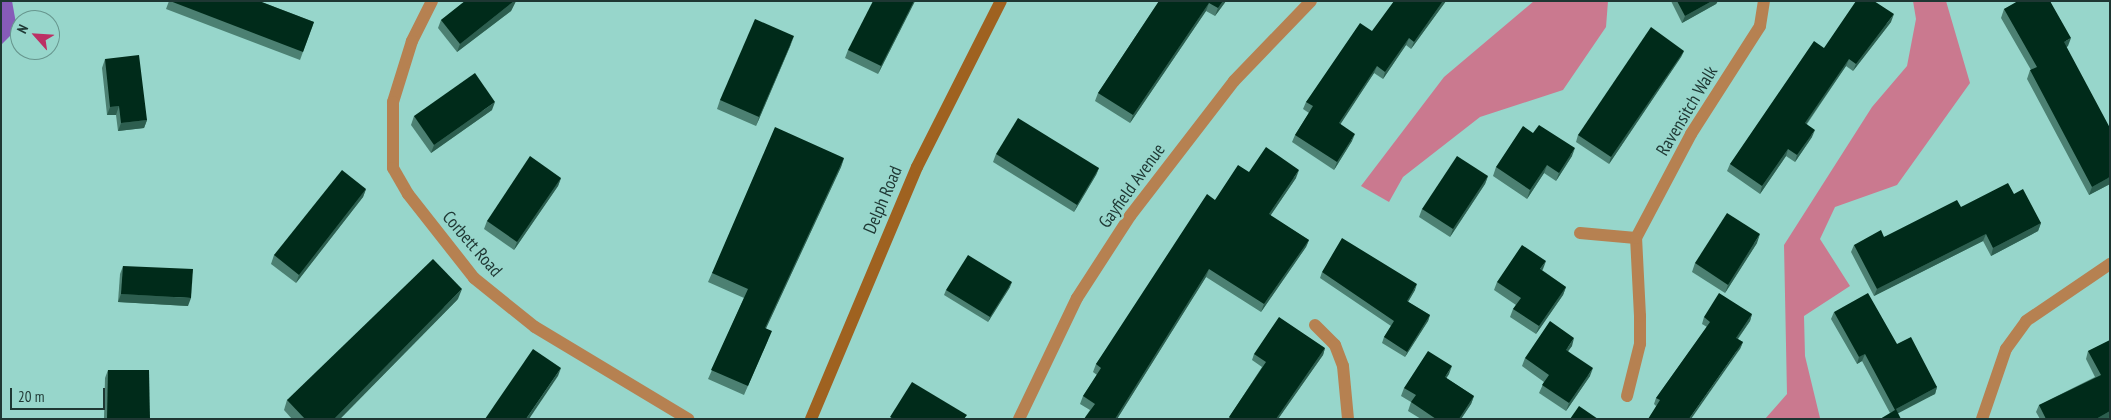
<!DOCTYPE html>
<html>
<head>
<meta charset="utf-8">
<style>
	body { margin:0 }
	#map { position:relative; width:2111px; height:420px; overflow:hidden; background:#97d6cb; font-family:"PT Sans Narrow",sans-serif }
	div>[style] { position:absolute }
	[style*='--x'] { left:calc(var(--x)*1px); top:calc(var(--y)*1px); width:calc(var(--w)*1px); rotate:calc(var(--a)*1deg) }
	.green>* { inset:0; background:#ca798f }
	.water>* { inset:0; background:#865bb8 }
	.lane>* { height:12px; margin:-6px; padding:0 6px; transform-origin:6px; border-radius:6px; background:#b68151 }
	.street>* { height:12px; margin:-6px; padding:0 6px; transform-origin:6px; border-radius:6px; background:#b68151 }
	.secondary>* { height:12px; margin:-6px; padding:0 6px; transform-origin:6px; border-radius:6px; background:#9f6220 }
	.wall>* { inset:0; background:#4c8072 }
	.shaded-wall>* { inset:0; background:#2d5e4f }
	.building>* { inset:0; background:#002b1a }
	span { translate:-50% -50%; white-space:nowrap; text-align:center; line-height:1.15; -webkit-text-stroke:5px #97d6cb; paint-order:stroke }
	.street-label { font-size:18px; color:#1e3733 }
	.frame { position:absolute; inset:0; border:2px solid #1e3733; pointer-events:none }
	.north { position:absolute; left:10px; top:10px; width:50px; height:50px; box-sizing:border-box; background:#97d6cb; border:1px solid #67968e; border-radius:50%; rotate:296deg; font-size:14px; font-weight:700; line-height:20px; text-align:center; color:#1e3733 }
	.north::after { content:''; display:block; margin:auto; width:18px; height:22px; background:#bc3064; clip-path:polygon(50% 0,100% 100%,50% 72%,0 100%) }
	.scale { position:absolute; left:10px; top:388px; width:95px; height:22px; box-sizing:border-box; border:2px solid #1e3733; border-top:0; padding-left:6px; font-size:15px; line-height:18px; white-space:nowrap; color:#1e3733; -webkit-text-stroke:4px #97d6cb; paint-order:stroke }
</style>
</head>
<body>
<div id="map">
	<div class="green">
		<i style="clip-path:polygon(1534px 1px,1608px 1px,1606px 27px,1563px 90px,1480px 117px,1403px 177px,1389px 202px,1361px 186px,1444px 77px)"></i>
		<i style="clip-path:polygon(1913px 1px,1946px 1px,1970px 83px,1897px 185px,1835px 207px,1820px 239px,1850px 286px,1804px 316px,1805px 356px,1820px 418px,1765px 419px,1787px 394px,1784px 245px,1872px 107px,1907px 66px,1916px 19px)"></i>
	</div>
	<div class="water">
		<i style="clip-path:polygon(1px 1px,12px 1px,17px 29px,1px 45px)"></i>
	</div>
	<div class="lane">
		<i style="--x:1315;--y:325;--w:28;--a:45"></i>
		<i style="--x:1335;--y:345;--w:22;--a:69"></i>
		<i style="--x:1343;--y:366;--w:53;--a:84.6"></i>
		<i style="--x:1627;--y:396;--w:54;--a:-76"></i>
		<i style="--x:1640;--y:344;--w:28;--a:-90"></i>
	</div>
	<div class="street">
		<i style="--x:432;--y:1;--w:45;--a:116.6"></i>
		<i style="--x:412;--y:41;--w:64;--a:107.3"></i>
		<i style="--x:393;--y:102;--w:66;--a:90"></i>
		<i style="--x:393;--y:168;--w:30;--a:60"></i>
		<i style="--x:408;--y:194;--w:107;--a:51.8"></i>
		<i style="--x:474;--y:278;--w:78;--a:38.8"></i>
		<i style="--x:535;--y:327;--w:179;--a:31"></i>
		<i style="--x:1580;--y:233;--w:56;--a:5.1"></i>
		<i style="--x:1640;--y:316;--w:78;--a:-92.9"></i>
		<i style="--x:1636;--y:238;--w:118;--a:-62.1"></i>
		<i style="--x:1691;--y:134;--w:128;--a:-57.4"></i>
		<i style="--x:1760;--y:26;--w:25;--a:-81"></i>
		<i style="--x:1019;--y:419;--w:134;--a:-64.4"></i>
		<i style="--x:1077;--y:298;--w:98;--a:-57.1"></i>
		<i style="--x:1130;--y:216;--w:170;--a:-52.4"></i>
		<i style="--x:1234;--y:81;--w:111;--a:-46.1"></i>
		<i style="--x:1982;--y:419;--w:74;--a:-71.1"></i>
		<i style="--x:2006;--y:349;--w:34;--a:-54"></i>
		<i style="--x:2026;--y:321;--w:102;--a:-34.2"></i>
	</div>
	<div class="secondary">
		<i style="--x:811;--y:419;--w:273;--a:-67.2"></i>
		<i style="--x:917;--y:167;--w:186;--a:-63.2"></i>
	</div>
	<div class="wall">
		<i style="clip-path:polygon(169px 1px,259px 1px,314px 22px,300px 60px,166px 9px)"></i>
		<i style="clip-path:polygon(465px 1px,516px 1px,511px 11px,457px 52px,438px 28px,441px 20px)"></i>
		<i style="clip-path:polygon(915px 1px,878px 74px,845px 58px,848px 50px)"></i>
		<i style="clip-path:polygon(1159px 1px,1226px 1px,1215px 16px,1206px 11px,1130px 123px,1095px 101px,1098px 93px)"></i>
		<i style="clip-path:polygon(1446px 1px,1411px 49px,1406px 45px,1383px 79px,1374px 73px,1340px 124px,1352px 141px,1334px 170px,1292px 142px,1295px 135px,1309px 113px,1303px 109px,1306px 102px,1372px 31px)"></i>
		<i style="clip-path:polygon(1671px 1px,1718px 1px,1716px 4px,1682px 23px)"></i>
		<i style="clip-path:polygon(2015px 1px,2050px 1px,2068px 46px,2066px 47px,2110px 184px,2089px 195px,2027px 79px,2030px 70px,2031px 70px,2001px 18px,2004px 9px,2016px 3px)"></i>
		<i style="clip-path:polygon(1891px 22px,1853px 71px,1846px 66px,1807px 124px,1812px 137px,1795px 162px,1786px 156px,1760px 194px,1727px 171px,1730px 164px,1824px 48px)"></i>
		<i style="clip-path:polygon(791px 44px,756px 126px,717px 109px,720px 100px)"></i>
		<i style="clip-path:polygon(1684px 51px,1681px 57px,1609px 164px,1576px 142px,1578px 135px)"></i>
		<i style="clip-path:polygon(105px 59px,147px 120px,144px 128px,118px 131px,116px 115px,107px 115px,102px 68px)"></i>
		<i style="clip-path:polygon(492px 110px,431px 153px,411px 125px,414px 116px)"></i>
		<i style="clip-path:polygon(1533px 133px,1572px 156px,1556px 181px,1544px 173px,1527px 199px,1493px 176px,1496px 167px)"></i>
		<i style="clip-path:polygon(996px 154px,1099px 168px,1096px 175px,1074px 212px,993px 162px)"></i>
		<i style="clip-path:polygon(844px 158px,841px 167px,766px 328px,768px 340px,744px 395px,708px 379px,744px 298px,708px 282px,712px 273px)"></i>
		<i style="clip-path:polygon(1249px 172px,1296px 178px,1270px 216px,1309px 240px,1306px 247px,1261px 312px,1206px 277px,1117px 419px,1084px 419px,1090px 410px,1080px 404px,1083px 396px,1097px 375px,1093px 372px,1096px 364px,1215px 200px)"></i>
		<i style="clip-path:polygon(1488px 176px,1485px 184px,1450px 237px,1419px 217px,1422px 209px)"></i>
		<i style="clip-path:polygon(561px 178px,558px 186px,514px 250px,484px 229px,487px 221px)"></i>
		<i style="clip-path:polygon(366px 189px,363px 197px,296px 283px,271px 264px,274px 255px)"></i>
		<i style="clip-path:polygon(2014px 194px,2041px 223px,2038px 231px,1991px 256px,1983px 241px,1874px 296px,1851px 252px,1854px 245px,1884px 237px,1961px 207px)"></i>
		<i style="clip-path:polygon(1757px 243px,1725px 293px,1692px 272px,1695px 263px)"></i>
		<i style="clip-path:polygon(123px 266px,188px 306px,118px 302px,120px 274px)"></i>
		<i style="clip-path:polygon(1543px 269px,1542px 270px,1566px 287px,1563px 295px,1536px 334px,1510px 317px,1513px 309px,1516px 305px,1494px 290px,1497px 282px)"></i>
		<i style="clip-path:polygon(1322px 272px,1415px 290px,1408px 302px,1430px 315px,1428px 321px,1405px 357px,1382px 343px,1384px 337px,1391px 326px,1320px 278px)"></i>
		<i style="clip-path:polygon(1010px 287px,988px 322px,944px 295px,946px 290px)"></i>
		<i style="clip-path:polygon(458px 299px,340px 419px,292px 419px,284px 410px,287px 400px)"></i>
		<i style="clip-path:polygon(1834px 312px,1897px 344px,1937px 387px,1935px 394px,1890px 413px,1862px 361px,1857px 364px,1831px 319px)"></i>
		<i style="clip-path:polygon(1752px 314px,1750px 321px,1738px 339px,1743px 342px,1740px 349px,1656px 406px,1654px 404px,1656px 398px,1707px 327px,1702px 324px,1704px 317px)"></i>
		<i style="clip-path:polygon(2110px 340px,2110px 417px,2107px 419px,2040px 419px,2036px 412px,2039px 405px,2095px 377px,2086px 359px,2088px 351px)"></i>
		<i style="clip-path:polygon(1572px 346px,1568px 351px,1590px 376px,1566px 411px,1539px 393px,1544px 382px,1522px 366px,1525px 358px)"></i>
		<i style="clip-path:polygon(1325px 348px,1323px 355px,1278px 419px,1228px 419px,1262px 367px,1252px 360px,1254px 354px)"></i>
		<i style="clip-path:polygon(108px 370px,150px 419px,104px 419px,105px 378px)"></i>
		<i style="clip-path:polygon(1449px 374px,1446px 378px,1474px 396px,1471px 404px,1461px 419px,1421px 419px,1408px 411px,1411px 402px,1401px 396px,1404px 388px)"></i>
	</div>
	<div class="shaded-wall">
		<i style="clip-path:polygon(514px 1px,516px 1px,511px 11px,457px 52px,460px 44px)"></i>
		<i style="clip-path:polygon(914px 1px,915px 1px,878px 74px,881px 66px)"></i>
		<i style="clip-path:polygon(1223px 1px,1226px 1px,1215px 16px,1218px 8px)"></i>
		<i style="clip-path:polygon(1443px 1px,1446px 1px,1411px 49px,1414px 42px)"></i>
		<i style="clip-path:polygon(1712px 1px,1718px 1px,1716px 4px,1682px 23px,1685px 16px)"></i>
		<i style="clip-path:polygon(1209px 3px,1206px 11px,1130px 123px,1133px 115px)"></i>
		<i style="clip-path:polygon(1894px 14px,1891px 22px,1853px 71px,1856px 64px)"></i>
		<i style="clip-path:polygon(794px 36px,791px 44px,756px 126px,759px 117px)"></i>
		<i style="clip-path:polygon(1409px 38px,1406px 45px,1383px 79px,1385px 72px)"></i>
		<i style="clip-path:polygon(2071px 38px,2068px 46px,2061px 51px,2064px 42px)"></i>
		<i style="clip-path:polygon(1684px 51px,1681px 57px,1609px 164px,1611px 157px)"></i>
		<i style="clip-path:polygon(1849px 59px,1846px 66px,1802px 130px,1805px 123px)"></i>
		<i style="clip-path:polygon(1377px 66px,1374px 73px,1336px 131px,1339px 123px)"></i>
		<i style="clip-path:polygon(495px 102px,492px 110px,431px 153px,434px 145px)"></i>
		<i style="clip-path:polygon(119px 106px,116px 115px,107px 115px,110px 107px)"></i>
		<i style="clip-path:polygon(147px 120px,144px 128px,118px 131px,121px 123px)"></i>
		<i style="clip-path:polygon(1815px 130px,1812px 137px,1795px 162px,1797px 155px)"></i>
		<i style="clip-path:polygon(1355px 134px,1352px 141px,1334px 170px,1337px 162px)"></i>
		<i style="clip-path:polygon(1575px 148px,1572px 156px,1556px 181px,1559px 173px)"></i>
		<i style="clip-path:polygon(1788px 149px,1786px 156px,1760px 194px,1762px 186px)"></i>
		<i style="clip-path:polygon(844px 158px,841px 167px,762px 337px,765px 328px)"></i>
		<i style="clip-path:polygon(1547px 165px,1544px 173px,1527px 199px,1530px 190px)"></i>
		<i style="clip-path:polygon(1099px 168px,1096px 175px,1074px 212px,1077px 205px)"></i>
		<i style="clip-path:polygon(1299px 170px,1296px 178px,1266px 222px,1269px 214px)"></i>
		<i style="clip-path:polygon(1488px 176px,1485px 184px,1450px 237px,1453px 229px)"></i>
		<i style="clip-path:polygon(2110px 177px,2110px 184px,2089px 195px,2092px 187px)"></i>
		<i style="clip-path:polygon(561px 178px,558px 186px,514px 250px,517px 242px)"></i>
		<i style="clip-path:polygon(366px 189px,363px 197px,296px 283px,299px 275px)"></i>
		<i style="clip-path:polygon(2041px 223px,2038px 231px,1991px 256px,1993px 248px)"></i>
		<i style="clip-path:polygon(1760px 234px,1757px 243px,1725px 293px,1728px 285px)"></i>
		<i style="clip-path:polygon(1986px 234px,1983px 241px,1874px 296px,1877px 289px)"></i>
		<i style="clip-path:polygon(1309px 240px,1306px 247px,1261px 312px,1264px 304px)"></i>
		<i style="clip-path:polygon(1546px 261px,1543px 269px,1537px 277px,1540px 269px)"></i>
		<i style="clip-path:polygon(1209px 269px,1206px 277px,1117px 419px,1115px 419px)"></i>
		<i style="clip-path:polygon(1012px 282px,1010px 287px,988px 322px,990px 317px)"></i>
		<i style="clip-path:polygon(1417px 284px,1415px 290px,1405px 307px,1407px 301px)"></i>
		<i style="clip-path:polygon(1566px 287px,1563px 295px,1536px 334px,1539px 326px)"></i>
		<i style="clip-path:polygon(462px 289px,458px 299px,340px 419px,334px 419px)"></i>
		<i style="clip-path:polygon(121px 294px,191px 298px,188px 306px,118px 302px)"></i>
		<i style="clip-path:polygon(1752px 314px,1750px 321px,1734px 344px,1736px 338px)"></i>
		<i style="clip-path:polygon(1430px 315px,1428px 321px,1405px 357px,1407px 352px)"></i>
		<i style="clip-path:polygon(1574px 338px,1572px 346px,1563px 358px,1566px 350px)"></i>
		<i style="clip-path:polygon(1743px 342px,1740px 349px,1691px 419px,1689px 419px)"></i>
		<i style="clip-path:polygon(1325px 348px,1323px 355px,1278px 419px,1276px 419px)"></i>
		<i style="clip-path:polygon(1865px 354px,1862px 361px,1857px 364px,1859px 357px)"></i>
		<i style="clip-path:polygon(1452px 366px,1449px 374px,1442px 385px,1445px 377px)"></i>
		<i style="clip-path:polygon(561px 368px,558px 376px,529px 419px,526px 419px)"></i>
		<i style="clip-path:polygon(1593px 368px,1590px 376px,1566px 411px,1569px 403px)"></i>
		<i style="clip-path:polygon(1937px 387px,1935px 394px,1893px 416px,1896px 409px)"></i>
		<i style="clip-path:polygon(1474px 396px,1471px 404px,1461px 419px,1459px 419px)"></i>
		<i style="clip-path:polygon(2110px 411px,2110px 417px,2107px 419px,2096px 419px)"></i>
	</div>
	<div class="building">
		<i style="clip-path:polygon(170px 1px,259px 1px,314px 22px,303px 52px)"></i>
		<i style="clip-path:polygon(465px 1px,514px 1px,460px 44px,441px 20px)"></i>
		<i style="clip-path:polygon(873px 1px,914px 1px,881px 66px,848px 50px)"></i>
		<i style="clip-path:polygon(1159px 1px,1223px 1px,1218px 8px,1209px 3px,1133px 115px,1098px 93px)"></i>
		<i style="clip-path:polygon(1394px 1px,1443px 1px,1414px 42px,1409px 38px,1385px 72px,1377px 66px,1339px 123px,1355px 134px,1337px 162px,1295px 135px,1313px 106px,1306px 102px,1360px 23px,1372px 31px)"></i>
		<i style="clip-path:polygon(1677px 1px,1712px 1px,1685px 16px)"></i>
		<i style="clip-path:polygon(1856px 1px,1874px 1px,1894px 14px,1856px 64px,1849px 59px,1805px 123px,1815px 130px,1797px 155px,1788px 149px,1762px 186px,1730px 164px,1814px 41px,1824px 48px)"></i>
		<i style="clip-path:polygon(2018px 1px,2050px 1px,2071px 38px,2064px 42px,2110px 128px,2110px 177px,2092px 187px,2030px 70px,2037px 67px,2004px 9px)"></i>
		<i style="clip-path:polygon(755px 19px,794px 36px,759px 117px,720px 100px)"></i>
		<i style="clip-path:polygon(1651px 27px,1684px 51px,1611px 157px,1578px 135px)"></i>
		<i style="clip-path:polygon(139px 55px,147px 120px,121px 123px,119px 106px,110px 107px,105px 59px)"></i>
		<i style="clip-path:polygon(475px 73px,495px 102px,434px 145px,414px 116px)"></i>
		<i style="clip-path:polygon(1018px 118px,1099px 168px,1077px 205px,996px 154px)"></i>
		<i style="clip-path:polygon(1539px 125px,1575px 148px,1559px 173px,1547px 165px,1530px 190px,1496px 167px,1523px 126px,1533px 133px)"></i>
		<i style="clip-path:polygon(775px 127px,844px 158px,765px 328px,772px 331px,748px 386px,711px 370px,748px 289px,712px 273px)"></i>
		<i style="clip-path:polygon(1266px 147px,1299px 170px,1269px 214px,1309px 240px,1264px 304px,1209px 269px,1115px 419px,1084px 419px,1095px 404px,1083px 396px,1101px 368px,1096px 364px,1190px 220px,1207px 194px,1215px 200px,1238px 165px,1249px 172px)"></i>
		<i style="clip-path:polygon(530px 156px,561px 178px,517px 242px,487px 221px)"></i>
		<i style="clip-path:polygon(1457px 156px,1488px 176px,1453px 229px,1422px 209px)"></i>
		<i style="clip-path:polygon(342px 170px,366px 189px,299px 275px,274px 255px)"></i>
		<i style="clip-path:polygon(2008px 183px,2014px 194px,2023px 189px,2041px 223px,1993px 248px,1986px 234px,1877px 289px,1854px 245px,1881px 230px,1884px 237px,1957px 200px,1961px 207px)"></i>
		<i style="clip-path:polygon(1727px 213px,1760px 234px,1728px 285px,1695px 263px)"></i>
		<i style="clip-path:polygon(1342px 238px,1417px 284px,1407px 301px,1430px 315px,1407px 352px,1384px 337px,1394px 321px,1322px 272px)"></i>
		<i style="clip-path:polygon(1522px 245px,1546px 261px,1540px 269px,1566px 287px,1539px 326px,1513px 309px,1521px 298px,1497px 282px)"></i>
		<i style="clip-path:polygon(968px 255px,1012px 282px,990px 317px,946px 290px)"></i>
		<i style="clip-path:polygon(433px 259px,462px 289px,334px 419px,305px 419px,287px 400px)"></i>
		<i style="clip-path:polygon(123px 266px,193px 269px,191px 298px,121px 294px)"></i>
		<i style="clip-path:polygon(1719px 293px,1752px 314px,1736px 338px,1743px 342px,1689px 419px,1648px 419px,1660px 400px,1656px 398px,1710px 322px,1704px 317px)"></i>
		<i style="clip-path:polygon(1868px 293px,1897px 344px,1911px 337px,1937px 387px,1896px 409px,1901px 419px,1880px 419px,1895px 410px,1865px 354px,1859px 357px,1834px 312px)"></i>
		<i style="clip-path:polygon(1279px 317px,1325px 348px,1276px 419px,1232px 419px,1229px 417px,1266px 362px,1254px 354px)"></i>
		<i style="clip-path:polygon(1550px 321px,1574px 338px,1566px 350px,1593px 368px,1569px 403px,1542px 385px,1549px 375px,1525px 358px)"></i>
		<i style="clip-path:polygon(2110px 340px,2110px 411px,2096px 419px,2046px 419px,2039px 405px,2101px 375px,2088px 351px)"></i>
		<i style="clip-path:polygon(533px 349px,561px 368px,526px 419px,485px 419px)"></i>
		<i style="clip-path:polygon(1428px 351px,1452px 366px,1445px 377px,1474px 396px,1459px 419px,1436px 419px,1411px 402px,1416px 395px,1404px 388px)"></i>
		<i style="clip-path:polygon(108px 370px,149px 370px,150px 419px,107px 419px)"></i>
		<i style="clip-path:polygon(912px 382px,967px 415px,964px 419px,893px 419px,890px 417px)"></i>
		<i style="clip-path:polygon(1579px 406px,1598px 419px,1570px 419px)"></i>
	</div>
	<div class="street-label">
		<span style="left:1687px;top:111px;rotate:-59deg">Ravensitch Walk</span>
		<span style="left:1132px;top:186px;rotate:-54deg">Gayfield Avenue</span>
		<span style="left:883px;top:200px;rotate:-67deg">Delph Road</span>
		<span style="left:472px;top:244px;rotate:49deg">Corbett Road</span>
	</div>
	<div class="frame"></div>
	<div class="north">N</div>
	<div class="scale">20 m</div>
</div>
</body>
</html>
